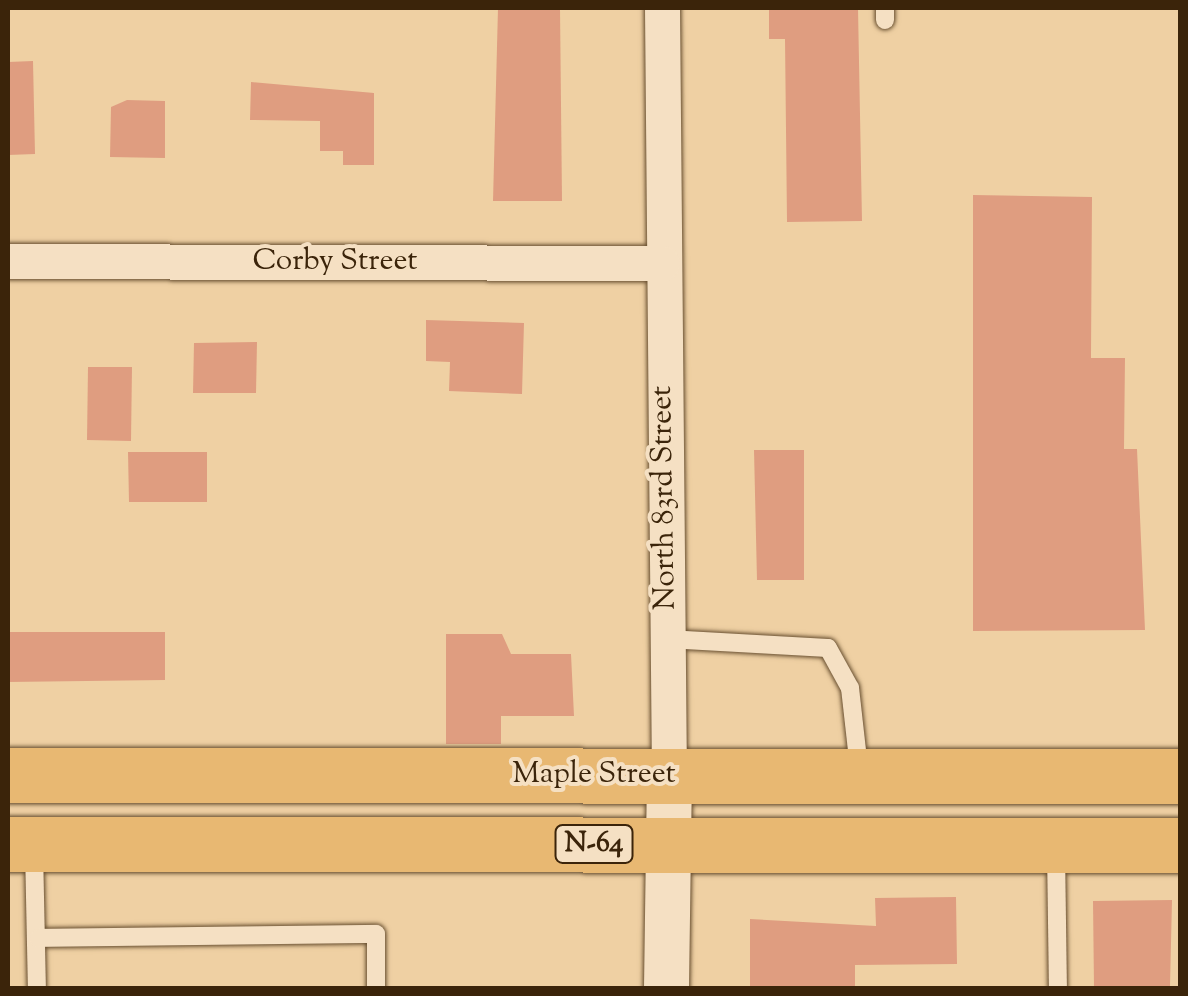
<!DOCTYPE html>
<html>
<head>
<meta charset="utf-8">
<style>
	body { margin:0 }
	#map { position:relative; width:1188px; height:996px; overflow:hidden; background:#efd0a3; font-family:"Sorts Mill Goudy",serif }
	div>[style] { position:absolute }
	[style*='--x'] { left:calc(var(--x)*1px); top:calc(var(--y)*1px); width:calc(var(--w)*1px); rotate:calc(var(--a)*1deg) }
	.building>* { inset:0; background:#df9d80 }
	.roads { filter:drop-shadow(0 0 2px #684f30) drop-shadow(0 0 2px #684f30) }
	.service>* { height:18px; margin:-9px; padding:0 9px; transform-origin:9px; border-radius:9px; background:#f5e0c3 }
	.minor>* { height:35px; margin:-17.5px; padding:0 17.5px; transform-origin:17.5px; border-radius:17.5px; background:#f5e0c3 }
	.tertiary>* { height:45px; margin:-22.5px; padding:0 22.5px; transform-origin:22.5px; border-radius:22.5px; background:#f5e0c3 }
	.primary>* { height:55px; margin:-27.5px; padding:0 27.5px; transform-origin:27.5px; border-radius:27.5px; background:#e8b872 }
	span { translate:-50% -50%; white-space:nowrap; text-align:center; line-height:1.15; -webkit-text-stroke:8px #f5e0c3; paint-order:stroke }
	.shield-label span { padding:2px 8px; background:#f5e0c3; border:2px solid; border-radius:8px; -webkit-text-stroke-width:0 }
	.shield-label { font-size:28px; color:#3b240a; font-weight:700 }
	.street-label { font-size:30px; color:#3b240a }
	.frame { position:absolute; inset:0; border:10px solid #3b240a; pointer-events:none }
</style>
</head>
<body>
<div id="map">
	<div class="building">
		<i style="clip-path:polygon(498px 8px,560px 8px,562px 201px,493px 201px)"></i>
		<i style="clip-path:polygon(769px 8px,858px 8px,862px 221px,787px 222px,785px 39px,769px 39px)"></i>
		<i style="clip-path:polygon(33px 61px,35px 154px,8px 155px,8px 62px)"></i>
		<i style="clip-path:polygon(251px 82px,374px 93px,374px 165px,343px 165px,343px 151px,320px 151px,320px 121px,250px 120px)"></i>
		<i style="clip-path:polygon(127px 100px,165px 101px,165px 158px,110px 157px,111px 107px)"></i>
		<i style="clip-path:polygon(973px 195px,1092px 197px,1091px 358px,1125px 358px,1124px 449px,1137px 449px,1145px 630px,973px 631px)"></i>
		<i style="clip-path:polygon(426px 320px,524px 323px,522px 394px,449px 391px,450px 362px,426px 361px)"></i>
		<i style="clip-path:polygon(257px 342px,256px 393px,193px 393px,194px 343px)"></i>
		<i style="clip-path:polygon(88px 367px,132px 367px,131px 441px,87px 440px)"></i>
		<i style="clip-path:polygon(754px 450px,804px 450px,804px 580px,757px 580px)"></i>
		<i style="clip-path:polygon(128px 452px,207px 452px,207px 502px,129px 502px)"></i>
		<i style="clip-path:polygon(8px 632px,165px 632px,165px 680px,8px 682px)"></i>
		<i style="clip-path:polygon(446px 634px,502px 634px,511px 654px,571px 654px,574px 716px,501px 716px,501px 744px,446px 744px)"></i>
		<i style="clip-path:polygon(956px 897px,957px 964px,855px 965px,855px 988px,750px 988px,750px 919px,876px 926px,875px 898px)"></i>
		<i style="clip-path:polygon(1172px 900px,1170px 986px,1094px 988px,1093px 901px)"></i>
	</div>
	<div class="roads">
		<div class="service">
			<i style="--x:885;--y:20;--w:12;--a:-90"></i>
			<i style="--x:667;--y:639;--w:161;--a:3.2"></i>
			<i style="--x:828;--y:648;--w:46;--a:61.2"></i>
			<i style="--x:850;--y:688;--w:81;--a:83.6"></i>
			<i style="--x:34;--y:849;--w:139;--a:88.8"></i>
			<i style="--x:1056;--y:850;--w:138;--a:89.2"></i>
			<i style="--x:39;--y:938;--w:337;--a:-0.7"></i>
			<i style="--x:376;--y:934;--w:54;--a:90"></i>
		</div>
		<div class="minor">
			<i style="--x:662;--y:8;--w:767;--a:89.48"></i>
			<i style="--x:8;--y:261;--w:654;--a:0.18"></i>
		</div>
		<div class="tertiary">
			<i style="--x:666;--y:988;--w:213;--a:-89.2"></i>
		</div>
		<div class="primary">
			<i style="--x:8;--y:775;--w:1172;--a:0.05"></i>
			<i style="--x:8;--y:844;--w:1172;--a:0.05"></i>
		</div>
	</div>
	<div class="shield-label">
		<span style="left:594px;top:844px">N-64</span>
	</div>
	<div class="street-label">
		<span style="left:335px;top:262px">Corby Street</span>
		<span style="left:665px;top:498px;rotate:-91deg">North 83rd Street</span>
		<span style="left:594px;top:775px">Maple Street</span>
	</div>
	<div class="frame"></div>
</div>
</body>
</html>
